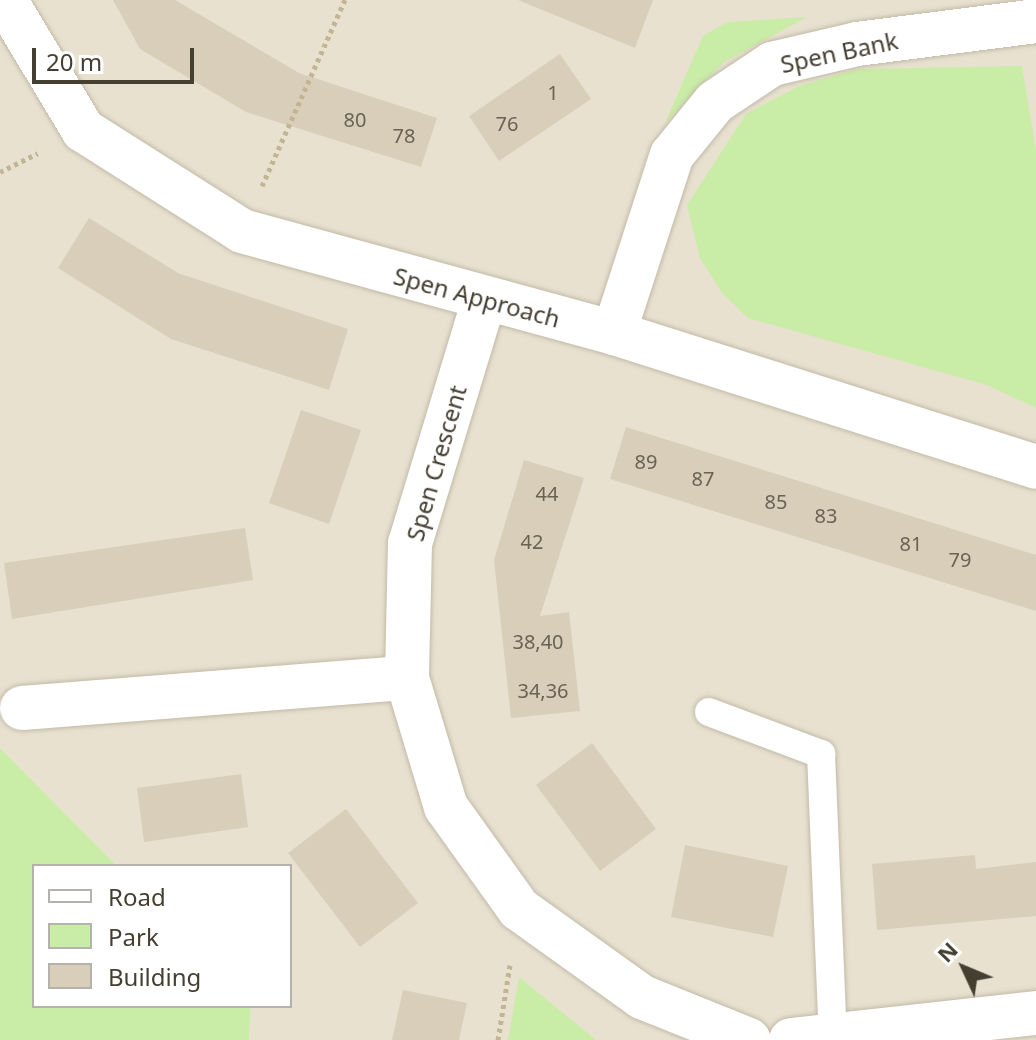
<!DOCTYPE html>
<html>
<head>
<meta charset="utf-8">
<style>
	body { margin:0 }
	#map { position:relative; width:1036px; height:1040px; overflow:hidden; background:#f3efe2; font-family:"Noto Sans",sans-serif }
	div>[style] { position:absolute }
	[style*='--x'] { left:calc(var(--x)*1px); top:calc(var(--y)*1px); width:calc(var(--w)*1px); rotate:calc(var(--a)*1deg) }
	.residential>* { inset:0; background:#e8e1d0 }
	.green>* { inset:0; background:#c9eca6 }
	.building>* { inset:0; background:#d9ceb9 }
	.path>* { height:5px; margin-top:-2.5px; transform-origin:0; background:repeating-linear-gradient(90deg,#c2b594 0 4px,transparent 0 8px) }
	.roads { filter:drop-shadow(0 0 2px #c2baa7) drop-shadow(0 0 2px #c2baa7) }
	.service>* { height:28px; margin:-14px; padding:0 14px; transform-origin:14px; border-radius:14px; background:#fff }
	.minor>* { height:44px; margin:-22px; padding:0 22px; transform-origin:22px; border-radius:22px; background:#fff }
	span { translate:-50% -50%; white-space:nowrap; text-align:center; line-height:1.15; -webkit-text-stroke:6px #fff; paint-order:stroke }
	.number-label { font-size:20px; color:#6a6354 }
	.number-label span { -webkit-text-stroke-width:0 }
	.street-label { font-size:24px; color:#453f32 }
	.legend { position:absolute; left:32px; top:864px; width:260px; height:144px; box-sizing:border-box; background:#fff; border:2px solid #b5b2ad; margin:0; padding:10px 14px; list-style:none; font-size:24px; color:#453f32 }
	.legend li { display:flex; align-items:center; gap:16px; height:40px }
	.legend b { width:40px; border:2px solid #b5b2ad }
	.north { position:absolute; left:924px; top:928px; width:80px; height:80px; -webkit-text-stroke:6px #fff; paint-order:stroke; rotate:314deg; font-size:22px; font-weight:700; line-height:32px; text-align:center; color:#453f32 }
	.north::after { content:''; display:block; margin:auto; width:28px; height:36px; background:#453f32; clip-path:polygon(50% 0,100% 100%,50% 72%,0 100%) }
	.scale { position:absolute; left:32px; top:48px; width:162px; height:36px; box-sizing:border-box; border:4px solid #453f32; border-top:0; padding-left:10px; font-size:24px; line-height:28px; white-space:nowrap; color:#453f32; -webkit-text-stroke:6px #fff; paint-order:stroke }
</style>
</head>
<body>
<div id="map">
	<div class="residential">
		<i style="clip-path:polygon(0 0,1036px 0,1036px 1040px,249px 1040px,251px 1006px,290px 1006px,290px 866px,117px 866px,0 748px)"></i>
	</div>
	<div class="green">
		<i style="clip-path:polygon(807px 17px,724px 62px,665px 123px,703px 36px,727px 22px)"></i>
		<i style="clip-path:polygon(1022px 66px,1036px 151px,1036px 408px,987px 385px,748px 318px,722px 293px,700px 258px,687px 205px,746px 114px,799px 86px,858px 69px)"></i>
		<i style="clip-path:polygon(0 748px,117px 866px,34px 866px,34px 1006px,251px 1006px,249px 1040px,0 1040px)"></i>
		<i style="clip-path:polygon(519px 977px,596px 1040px,508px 1040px)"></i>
	</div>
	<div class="building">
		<i style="clip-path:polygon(113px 0,175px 0,299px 73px,437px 118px,421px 167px,246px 112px,140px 49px)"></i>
		<i style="clip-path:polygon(518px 0,653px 0,635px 48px)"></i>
		<i style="clip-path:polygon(560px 54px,591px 99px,499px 161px,469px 116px)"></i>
		<i style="clip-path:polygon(89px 218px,178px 273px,348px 329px,329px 390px,171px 339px,58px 268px)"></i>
		<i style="clip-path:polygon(301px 410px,361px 430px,329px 524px,269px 503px)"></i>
		<i style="clip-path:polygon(626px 427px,1036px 555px,1036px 611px,610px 479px)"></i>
		<i style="clip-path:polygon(524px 460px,584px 478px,540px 616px,569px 612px,580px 711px,511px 718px,494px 560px)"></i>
		<i style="clip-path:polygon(245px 528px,253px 580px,12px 619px,4px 563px)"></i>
		<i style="clip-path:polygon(592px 743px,656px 829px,600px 871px,536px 785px)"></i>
		<i style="clip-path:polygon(241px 774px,248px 827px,144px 842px,137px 788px)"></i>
		<i style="clip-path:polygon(346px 809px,418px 903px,360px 947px,288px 853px)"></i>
		<i style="clip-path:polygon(685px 845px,788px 866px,773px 937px,671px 917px)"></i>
		<i style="clip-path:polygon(975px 855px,976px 869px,1036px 862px,1036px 916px,877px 930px,872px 864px)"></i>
		<i style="clip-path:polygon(403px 990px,467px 1003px,459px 1040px,392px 1040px)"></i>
	</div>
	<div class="path">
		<i style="--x:0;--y:172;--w:42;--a:-26.6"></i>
		<i style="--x:262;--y:186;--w:204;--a:-66"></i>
		<i style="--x:498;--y:1040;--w:76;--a:-80.9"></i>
	</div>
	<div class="roads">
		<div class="service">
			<i style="--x:709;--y:712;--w:120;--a:20.6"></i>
			<i style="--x:821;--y:754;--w:283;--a:87.6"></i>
		</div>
		<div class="minor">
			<i style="--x:5;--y:0;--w:152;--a:59"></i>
			<i style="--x:83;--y:130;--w:188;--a:32.4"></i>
			<i style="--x:242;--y:231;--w:386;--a:15.3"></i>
			<i style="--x:614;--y:333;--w:443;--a:17.6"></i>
			<i style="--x:484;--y:300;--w:254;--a:106.9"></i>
			<i style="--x:410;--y:543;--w:135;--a:91.3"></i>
			<i style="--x:407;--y:678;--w:135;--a:73.2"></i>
			<i style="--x:446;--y:807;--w:125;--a:54.4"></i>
			<i style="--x:519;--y:909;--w:151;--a:35.6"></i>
			<i style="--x:642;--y:997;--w:115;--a:21.9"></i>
			<i style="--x:614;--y:333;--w:187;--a:-72"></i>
			<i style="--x:672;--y:155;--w:68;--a:-50.9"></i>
			<i style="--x:715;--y:102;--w:69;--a:-33.7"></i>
			<i style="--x:772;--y:64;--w:87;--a:-13.2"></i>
			<i style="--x:857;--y:44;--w:180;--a:-7.3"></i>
			<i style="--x:22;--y:708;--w:386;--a:-4.5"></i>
			<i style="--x:791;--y:1040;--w:246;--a:-6.3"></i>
		</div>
	</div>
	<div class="number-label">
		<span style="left:553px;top:92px">1</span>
		<span style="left:355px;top:119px">80</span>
		<span style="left:507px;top:123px">76</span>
		<span style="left:404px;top:135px">78</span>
		<span style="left:646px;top:461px">89</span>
		<span style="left:703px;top:478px">87</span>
		<span style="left:547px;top:493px">44</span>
		<span style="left:776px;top:501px">85</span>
		<span style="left:826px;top:515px">83</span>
		<span style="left:532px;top:541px">42</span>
		<span style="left:911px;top:543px">81</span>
		<span style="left:960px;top:559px">79</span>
		<span style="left:538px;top:641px">38,40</span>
		<span style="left:543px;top:690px">34,36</span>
	</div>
	<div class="street-label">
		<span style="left:839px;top:52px;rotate:-12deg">Spen Bank</span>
		<span style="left:477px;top:297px;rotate:15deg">Spen Approach</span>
		<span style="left:436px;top:463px;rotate:-74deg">Spen Crescent</span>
	</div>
	<ul class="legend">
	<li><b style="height:10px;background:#fff"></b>Road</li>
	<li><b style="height:22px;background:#c9eca6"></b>Park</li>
	<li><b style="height:22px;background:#d9ceb9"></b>Building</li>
	</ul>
	<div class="north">N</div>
	<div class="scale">20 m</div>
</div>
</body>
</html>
